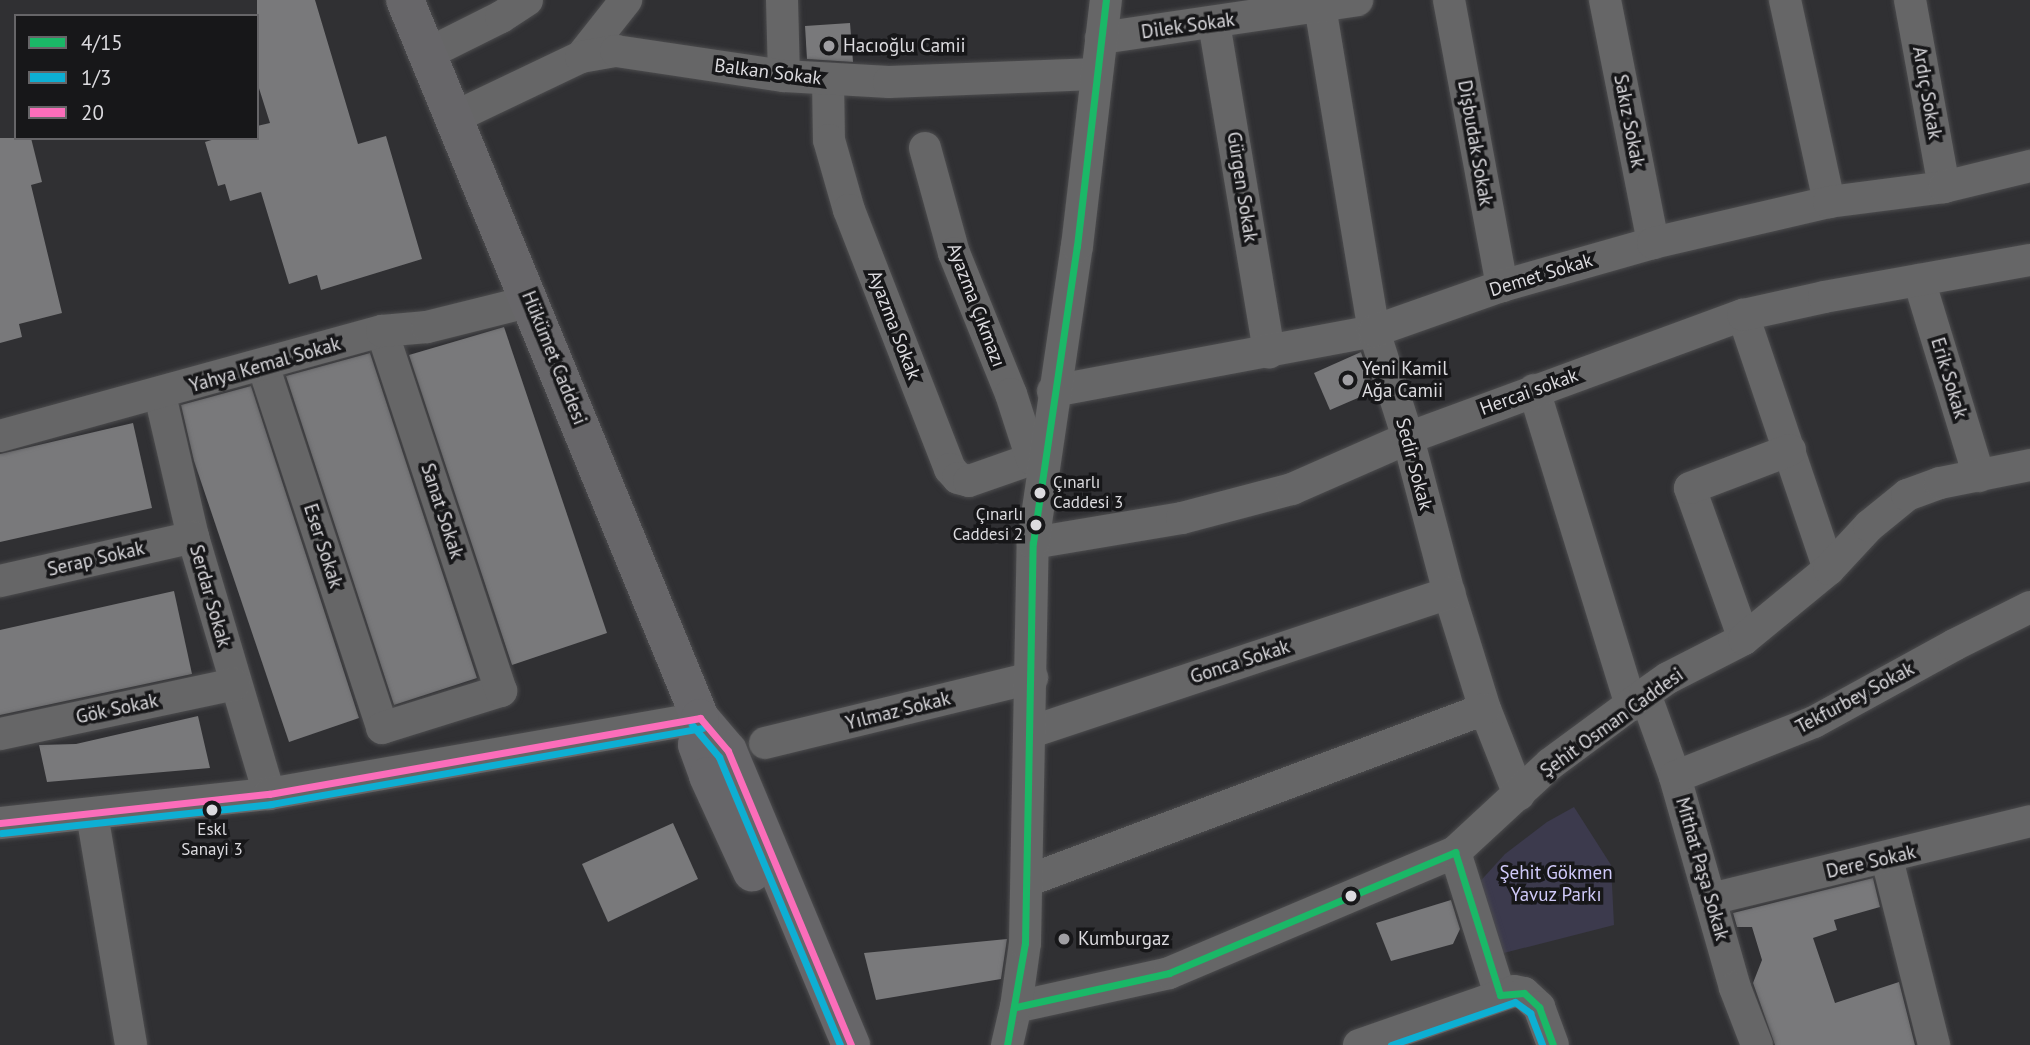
<!DOCTYPE html>
<html>
<head>
<meta charset="utf-8">
<style>
	body { margin:0 }
	#map { position:relative; width:2030px; height:1045px; overflow:hidden; background:#303033; font-family:"PT Sans",sans-serif }
	div>[style] { position:absolute }
	[style*='--x'] { left:calc(var(--x)*1px); top:calc(var(--y)*1px); width:calc(var(--w)*1px); rotate:calc(var(--a)*1deg) }
	.green>* { inset:0; background:#3c3a4d }
	.building>* { inset:0; background:#79797b }
	.roads { filter:drop-shadow(0 0 2px #4c4c4e) drop-shadow(0 0 2px #4c4c4e) }
	.minor>* { height:32px; margin:-16px; padding:0 16px; transform-origin:16px; border-radius:16px; background:#666667 }
	.major>* { height:38px; margin:-19px; padding:0 19px; transform-origin:19px; border-radius:19px; background:#676669 }
	.bus-1>* { height:7px; margin:-3.5px; padding:0 3.5px; transform-origin:3.5px; border-radius:3.5px; background:#1ab867 }
	.bus-2>* { height:7px; margin:-3.5px; padding:0 3.5px; transform-origin:3.5px; border-radius:3.5px; background:#0dafd3 }
	.bus-3>* { height:7px; margin:-3.5px; padding:0 3.5px; transform-origin:3.5px; border-radius:3.5px; background:#fb6dba }
	.dots>* { width:19px; height:19px; translate:-50% -50%; box-sizing:border-box; border:4px solid #171719; border-radius:50% }
	span { translate:-50% -50%; white-space:nowrap; text-align:center; line-height:1.15; -webkit-text-stroke:7px #171719; paint-order:stroke }
	.bus-label { font-size:17px; color:#dcdbdf }
	.left { translate:0 -50%; text-align:left }
	.right { translate:-100% -50%; text-align:right }
	.street-label { font-size:19px; color:#dcdbdf }
	.poi-label { font-size:19px; color:#dcdbdf }
	.park-label { font-size:19px; color:#cfc9f8 }
	.legend { position:absolute; left:14px; top:14px; width:245px; height:126px; box-sizing:border-box; background:#171719; border:2px solid #666568; margin:0; padding:9px 12px; list-style:none; font-size:21px; color:#dcdbdf }
	.legend li { display:flex; align-items:center; gap:14px; height:35px }
	.legend b { width:35px; border:2px solid #666568 }
</style>
</head>
<body>
<div id="map">
	<div class="green">
		<i style="clip-path:polygon(1574px 807px,1611px 865px,1614px 925px,1496px 955px,1475px 887px,1505px 854px,1547px 822px)"></i>
	</div>
	<div class="building">
		<i style="clip-path:polygon(257px 0,315px 0,358px 144px,386px 136px,422px 259px,321px 290px,317px 275px,289px 284px,261px 192px,230px 201px,225px 184px,218px 186px,205px 142px,218px 138px,257px 138px,257px 126px,270px 123px,257px 82px)"></i>
		<i style="clip-path:polygon(850px 23px,853px 62px,807px 59px,805px 26px)"></i>
		<i style="clip-path:polygon(0 138px,31px 138px,42px 182px,31px 185px,62px 313px,19px 324px,22px 337px,0 343px)"></i>
		<i style="clip-path:polygon(504px 327px,607px 633px,512px 665px,409px 355px)"></i>
		<i style="clip-path:polygon(1361px 352px,1374px 391px,1330px 410px,1314px 373px)"></i>
		<i style="clip-path:polygon(370px 353px,477px 678px,394px 705px,286px 376px)"></i>
		<i style="clip-path:polygon(251px 386px,359px 718px,289px 742px,194px 461px,181px 405px)"></i>
		<i style="clip-path:polygon(133px 423px,152px 508px,0 542px,0 454px)"></i>
		<i style="clip-path:polygon(174px 591px,192px 674px,0 715px,0 630px)"></i>
		<i style="clip-path:polygon(198px 716px,210px 768px,47px 782px,39px 745px,76px 744px)"></i>
		<i style="clip-path:polygon(673px 823px,698px 879px,608px 922px,582px 864px)"></i>
		<i style="clip-path:polygon(1873px 878px,1880px 907px,1834px 920px,1837px 930px,1813px 938px,1835px 1003px,1899px 982px,1915px 1045px,1775px 1045px,1753px 983px,1762px 960px,1752px 927px,1737px 927px,1733px 913px)"></i>
		<i style="clip-path:polygon(1451px 900px,1460px 929px,1453px 944px,1391px 961px,1376px 923px)"></i>
		<i style="clip-path:polygon(1007px 939px,1001px 979px,876px 1000px,864px 953px)"></i>
	</div>
	<div class="roads">
		<div class="minor">
			<i style="--x:782;--y:0;--w:76;--a:88.5"></i>
			<i style="--x:1319;--y:0;--w:336;--a:80.6"></i>
			<i style="--x:1374;--y:331;--w:112;--a:72.4"></i>
			<i style="--x:1408;--y:438;--w:160;--a:75.2"></i>
			<i style="--x:1449;--y:593;--w:121;--a:72.8"></i>
			<i style="--x:1485;--y:709;--w:92;--a:68.4"></i>
			<i style="--x:1449;--y:0;--w:291;--a:79.5"></i>
			<i style="--x:1605;--y:0;--w:248;--a:78.8"></i>
			<i style="--x:1785;--y:0;--w:207;--a:77.7"></i>
			<i style="--x:1910;--y:0;--w:190;--a:79.7"></i>
			<i style="--x:1214;--y:23;--w:334;--a:80.5"></i>
			<i style="--x:1101;--y:38;--w:259;--a:-8.4"></i>
			<i style="--x:427;--y:54;--w:83;--a:-26.6"></i>
			<i style="--x:501;--y:17;--w:31;--a:-33"></i>
			<i style="--x:581;--y:57;--w:73;--a:-51.7"></i>
			<i style="--x:828;--y:79;--w:61;--a:89.1"></i>
			<i style="--x:829;--y:140;--w:73;--a:74.1"></i>
			<i style="--x:849;--y:210;--w:278;--a:68.7"></i>
			<i style="--x:950;--y:469;--w:12;--a:48"></i>
			<i style="--x:958;--y:478;--w:11;--a:15"></i>
			<i style="--x:969;--y:481;--w:67;--a:-19.2"></i>
			<i style="--x:1032;--y:459;--w:13;--a:29"></i>
			<i style="--x:455;--y:117;--w:140;--a:-25.5"></i>
			<i style="--x:581;--y:57;--w:36;--a:-10"></i>
			<i style="--x:616;--y:51;--w:170;--a:8.5"></i>
			<i style="--x:784;--y:76;--w:105;--a:3.3"></i>
			<i style="--x:889;--y:82;--w:207;--a:-2.2"></i>
			<i style="--x:925;--y:148;--w:109;--a:74.6"></i>
			<i style="--x:954;--y:253;--w:152;--a:68"></i>
			<i style="--x:1011;--y:394;--w:68;--a:72.1"></i>
			<i style="--x:1919;--y:280;--w:205;--a:73"></i>
			<i style="--x:1743;--y:315;--w:268;--a:71.3"></i>
			<i style="--x:263;--y:365;--w:382;--a:71.8"></i>
			<i style="--x:382;--y:728;--w:125;--a:-17.3"></i>
			<i style="--x:501;--y:691;--w:379;--a:-108.3"></i>
			<i style="--x:1534;--y:390;--w:330;--a:72.9"></i>
			<i style="--x:1053;--y:391;--w:327;--a:-10.6"></i>
			<i style="--x:1374;--y:331;--w:136;--a:-19.4"></i>
			<i style="--x:1502;--y:286;--w:157;--a:-15.9"></i>
			<i style="--x:1653;--y:243;--w:181;--a:-13.1"></i>
			<i style="--x:1829;--y:202;--w:116;--a:-7.4"></i>
			<i style="--x:1944;--y:187;--w:89;--a:-13.7"></i>
			<i style="--x:160;--y:395;--w:146;--a:76.9"></i>
			<i style="--x:193;--y:537;--w:268;--a:73.5"></i>
			<i style="--x:0;--y:436;--w:396;--a:-15.4"></i>
			<i style="--x:382;--y:331;--w:45;--a:-5.1"></i>
			<i style="--x:427;--y:327;--w:107;--a:-14"></i>
			<i style="--x:1033;--y:543;--w:151;--a:-9.5"></i>
			<i style="--x:1182;--y:518;--w:114;--a:-14.8"></i>
			<i style="--x:1292;--y:489;--w:127;--a:-23.7"></i>
			<i style="--x:1408;--y:438;--w:357;--a:-20.2"></i>
			<i style="--x:1743;--y:315;--w:83;--a:-12.5"></i>
			<i style="--x:1824;--y:297;--w:209;--a:-10.2"></i>
			<i style="--x:0;--y:581;--w:198;--a:-12.8"></i>
			<i style="--x:1744;--y:639;--w:160;--a:-109.7"></i>
			<i style="--x:1690;--y:488;--w:107;--a:-20.8"></i>
			<i style="--x:1645;--y:694;--w:88;--a:70.1"></i>
			<i style="--x:1675;--y:777;--w:219;--a:74.1"></i>
			<i style="--x:1735;--y:988;--w:61;--a:68.9"></i>
			<i style="--x:1031;--y:732;--w:441;--a:-18.4"></i>
			<i style="--x:0;--y:734;--w:240;--a:-12"></i>
			<i style="--x:765;--y:743;--w:275;--a:-13.7"></i>
			<i style="--x:1675;--y:777;--w:149;--a:-21.6"></i>
			<i style="--x:1814;--y:722;--w:160;--a:-28.8"></i>
			<i style="--x:1954;--y:645;--w:85;--a:-26.6"></i>
			<i style="--x:92;--y:814;--w:234;--a:80.4"></i>
			<i style="--x:0;--y:823;--w:271;--a:-6.2"></i>
			<i style="--x:269;--y:794;--w:438;--a:-10"></i>
			<i style="--x:1455;--y:852;--w:150;--a:72.5"></i>
			<i style="--x:1887;--y:859;--w:192;--a:75.8"></i>
			<i style="--x:1027;--y:881;--w:489;--a:-20.6"></i>
			<i style="--x:1711;--y:899;--w:328;--a:-13.7"></i>
			<i style="--x:1016;--y:1007;--w:157;--a:-12.5"></i>
			<i style="--x:1169;--y:973;--w:311;--a:-22.9"></i>
			<i style="--x:1455;--y:852;--w:129;--a:-42.8"></i>
			<i style="--x:1550;--y:764;--w:118;--a:-36.4"></i>
			<i style="--x:1645;--y:694;--w:28;--a:-35"></i>
			<i style="--x:1668;--y:678;--w:85;--a:-27.2"></i>
			<i style="--x:1744;--y:639;--w:110;--a:-39.5"></i>
			<i style="--x:1829;--y:569;--w:59;--a:-47.1"></i>
			<i style="--x:1869;--y:526;--w:49;--a:-39.2"></i>
			<i style="--x:1907;--y:495;--w:35;--a:-20"></i>
			<i style="--x:1940;--y:483;--w:92;--a:-11.3"></i>
			<i style="--x:1007;--y:1045;--w:39;--a:-77"></i>
			<i style="--x:1016;--y:1007;--w:65;--a:-82"></i>
			<i style="--x:1025;--y:943;--w:400;--a:-88.9"></i>
			<i style="--x:1033;--y:543;--w:300;--a:-81.6"></i>
			<i style="--x:1077;--y:246;--w:248;--a:-83.3"></i>
			<i style="--x:1359;--y:1045;--w:164;--a:-19.2"></i>
			<i style="--x:1514;--y:991;--w:10;--a:11"></i>
			<i style="--x:1524;--y:993;--w:21;--a:43"></i>
			<i style="--x:1539;--y:1007;--w:40;--a:69.8"></i>
		</div>
		<div class="major">
			<i style="--x:405;--y:0;--w:776;--a:67.66"></i>
			<i style="--x:700;--y:718;--w:43;--a:49.7"></i>
			<i style="--x:728;--y:751;--w:319;--a:67.3"></i>
			<i style="--x:700;--y:718;--w:27;--a:96"></i>
			<i style="--x:697;--y:745;--w:33;--a:70"></i>
			<i style="--x:708;--y:776;--w:106;--a:65.4"></i>
		</div>
	</div>
	<div class="bus-1">
		<i style="--x:1016;--y:1007;--w:157;--a:-12.5"></i>
		<i style="--x:1169;--y:973;--w:311;--a:-22.9"></i>
		<i style="--x:1455;--y:852;--w:150;--a:72.5"></i>
		<i style="--x:1500;--y:995;--w:24;--a:-5"></i>
		<i style="--x:1524;--y:993;--w:21;--a:43"></i>
		<i style="--x:1539;--y:1007;--w:40;--a:69.8"></i>
		<i style="--x:1007;--y:1045;--w:104;--a:-80"></i>
		<i style="--x:1025;--y:943;--w:400;--a:-88.9"></i>
		<i style="--x:1033;--y:543;--w:300;--a:-81.6"></i>
		<i style="--x:1077;--y:246;--w:248;--a:-83.3"></i>
	</div>
	<div class="bus-2">
		<i style="--x:692;--y:725;--w:42;--a:49.8"></i>
		<i style="--x:719;--y:757;--w:312;--a:67.2"></i>
		<i style="--x:1;--y:833;--w:272;--a:-6.1"></i>
		<i style="--x:271;--y:804;--w:438;--a:-10"></i>
		<i style="--x:1391;--y:1045;--w:131;--a:-19.1"></i>
		<i style="--x:1515;--y:1002;--w:19;--a:36"></i>
		<i style="--x:1530;--y:1013;--w:34;--a:69"></i>
	</div>
	<div class="bus-3">
		<i style="--x:0;--y:823;--w:271;--a:-6.2"></i>
		<i style="--x:269;--y:794;--w:438;--a:-10"></i>
		<i style="--x:700;--y:718;--w:43;--a:49.7"></i>
		<i style="--x:728;--y:751;--w:319;--a:67.3"></i>
	</div>
	<div class="dots">
		<i style="left:829px;top:46px;background:#a09fa3"></i>
		<i style="left:1348px;top:380px;background:#a09fa3"></i>
		<i style="left:1040px;top:493px;background:#dcdbdf"></i>
		<i style="left:1036px;top:525px;background:#dcdbdf"></i>
		<i style="left:212px;top:810px;background:#dcdbdf"></i>
		<i style="left:1351px;top:896px;background:#dcdbdf"></i>
		<i style="left:1064px;top:939px;background:#a09fa3"></i>
	</div>
	<div class="bus-label">
		<span class="left" style="left:1053px;top:493px">Çınarlı<br>Caddesi 3</span>
		<span class="right" style="left:1023px;top:525px">Çınarlı<br>Caddesi 2</span>
		<span style="left:212px;top:840px">Eskl<br>Sanayi 3</span>
	</div>
	<div class="street-label">
		<span style="left:1188px;top:26px;rotate:-8deg">Dilek Sokak</span>
		<span style="left:768px;top:72px;rotate:7deg">Balkan Sokak</span>
		<span style="left:1927px;top:93px;rotate:80deg">Ardıç Sokak</span>
		<span style="left:1629px;top:121px;rotate:79deg">Sakız Sokak</span>
		<span style="left:1475px;top:143px;rotate:80deg">Dişbudak Sokak</span>
		<span style="left:1242px;top:187px;rotate:81deg">Gürgen Sokak</span>
		<span style="left:1541px;top:275px;rotate:-17deg">Demet Sokak</span>
		<span style="left:976px;top:305px;rotate:69deg">Ayazma Çıkmazı</span>
		<span style="left:894px;top:325px;rotate:69deg">Ayazma Sokak</span>
		<span style="left:554px;top:358px;rotate:68deg">Hükümet Caddesi</span>
		<span style="left:265px;top:365px;rotate:-16deg">Yahya Kemal Sokak</span>
		<span style="left:1949px;top:378px;rotate:73deg">Erik Sokak</span>
		<span style="left:1529px;top:392px;rotate:-20deg">Hercai sokak</span>
		<span style="left:1414px;top:464px;rotate:75deg">Sedir Sokak</span>
		<span style="left:442px;top:511px;rotate:72deg">Sanat Sokak</span>
		<span style="left:323px;top:546px;rotate:72deg">Eser Sokak</span>
		<span style="left:96px;top:559px;rotate:-13deg">Serap Sokak</span>
		<span style="left:210px;top:596px;rotate:74deg">Serdar Sokak</span>
		<span style="left:1240px;top:662px;rotate:-18deg">Gonca Sokak</span>
		<span style="left:1855px;top:698px;rotate:-28deg">Tekfurbey Sokak</span>
		<span style="left:117px;top:709px;rotate:-12deg">Gök Sokak</span>
		<span style="left:898px;top:711px;rotate:-14deg">Yılmaz Sokak</span>
		<span style="left:1612px;top:723px;rotate:-36deg">Şehit Osman Caddesi</span>
		<span style="left:1871px;top:862px;rotate:-13deg">Dere Sokak</span>
		<span style="left:1702px;top:869px;rotate:74deg">Mithat Paşa Sokak</span>
	</div>
	<div class="poi-label">
		<span class="left" style="left:843px;top:46px">Hacıoğlu Camii</span>
		<span class="left" style="left:1362px;top:380px">Yeni Kamil<br>Ağa Camii</span>
		<span class="left" style="left:1078px;top:939px">Kumburgaz</span>
	</div>
	<div class="park-label">
		<span style="left:1556px;top:884px">Şehit Gökmen<br>Yavuz Parkı</span>
	</div>
	<ul class="legend">
	<li><b style="height:9px;background:#1ab867"></b>4/15</li>
	<li><b style="height:9px;background:#0dafd3"></b>1/3</li>
	<li><b style="height:9px;background:#fb6dba"></b>20</li>
	</ul>
</div>
</body>
</html>
